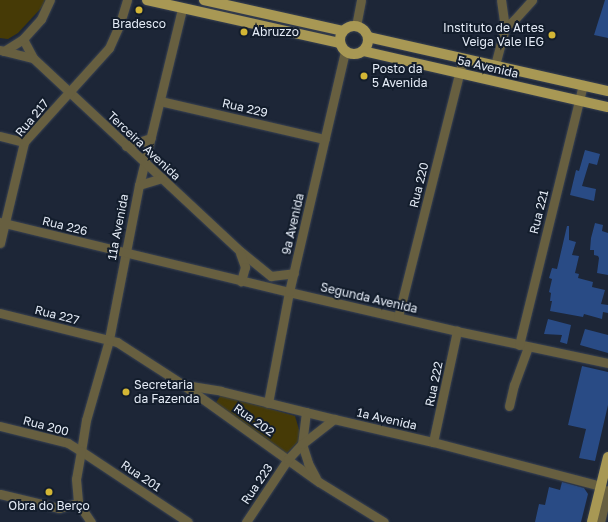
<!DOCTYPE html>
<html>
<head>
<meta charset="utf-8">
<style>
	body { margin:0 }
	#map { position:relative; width:608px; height:522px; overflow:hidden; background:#1d2637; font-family:"Golos Text",sans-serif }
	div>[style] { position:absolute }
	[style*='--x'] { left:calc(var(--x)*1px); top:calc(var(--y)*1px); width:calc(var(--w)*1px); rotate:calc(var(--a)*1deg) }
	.green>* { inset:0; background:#463a06 }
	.building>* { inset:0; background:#294b85 }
	.roads { filter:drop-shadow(0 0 1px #394252) drop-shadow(0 0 1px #394252) }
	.minor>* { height:9px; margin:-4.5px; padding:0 4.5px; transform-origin:4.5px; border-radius:4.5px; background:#675f40 }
	.major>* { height:10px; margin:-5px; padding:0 5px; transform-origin:5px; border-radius:5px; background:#a89854 }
	.major>.ring { margin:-5px; padding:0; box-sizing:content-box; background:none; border:10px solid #a89854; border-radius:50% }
	.dots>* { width:11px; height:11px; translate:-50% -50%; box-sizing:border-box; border:2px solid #131d2c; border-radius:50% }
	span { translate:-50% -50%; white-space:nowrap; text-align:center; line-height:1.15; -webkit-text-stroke:4px #131d2c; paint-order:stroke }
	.poi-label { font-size:12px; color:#e4ebf6 }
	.right { translate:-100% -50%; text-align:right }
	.left { translate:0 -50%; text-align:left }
	.street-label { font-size:12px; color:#e4ebf6 }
</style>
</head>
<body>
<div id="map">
	<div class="green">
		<i style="clip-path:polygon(0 0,45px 0,43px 6px,18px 33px,8px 39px,0 38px)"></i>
		<i style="clip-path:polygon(221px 395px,295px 416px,300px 433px,299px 441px,286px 454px,215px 404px)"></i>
	</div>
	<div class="building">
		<i style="clip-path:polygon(605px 0,608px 0,608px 38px,594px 35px)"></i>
		<i style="clip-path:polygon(585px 150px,600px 154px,597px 165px,589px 163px,582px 186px,596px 189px,594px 201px,570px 195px,576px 170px,579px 171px)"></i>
		<i style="clip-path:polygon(595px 223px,603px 225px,602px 231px,608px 233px,608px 275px,597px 273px,599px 258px,598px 256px,594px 255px,594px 250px,590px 250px,591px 238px)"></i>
		<i style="clip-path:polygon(567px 226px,569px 226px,569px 240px,576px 242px,572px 255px,579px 256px,575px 273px,579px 274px,578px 278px,593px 282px,592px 287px,605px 290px,601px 304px,608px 305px,608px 313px,603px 312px,602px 319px,584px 314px,583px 317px,550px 311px,552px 301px,550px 301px,551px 293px,549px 292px,552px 279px,549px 278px,552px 268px,557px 269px)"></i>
		<i style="clip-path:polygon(548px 319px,571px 325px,567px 344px,560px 342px,562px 335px,544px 334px)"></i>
		<i style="clip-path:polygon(585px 329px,608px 335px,608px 353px,580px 345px)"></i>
		<i style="clip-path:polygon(582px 366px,608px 372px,608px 405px,595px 461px,579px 458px,586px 429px,568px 425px)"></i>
		<i style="clip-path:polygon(562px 482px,584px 488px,588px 494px,581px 522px,535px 522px,539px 504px,545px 505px,549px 487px,560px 490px)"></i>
	</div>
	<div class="roads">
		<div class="minor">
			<i style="--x:182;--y:9;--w:181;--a:103.7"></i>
			<i style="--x:139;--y:185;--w:158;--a:101"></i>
			<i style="--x:109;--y:340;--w:83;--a:106"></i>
			<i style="--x:86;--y:420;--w:31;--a:99"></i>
			<i style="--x:81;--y:451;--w:128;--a:33.6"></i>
			<i style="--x:356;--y:26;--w:26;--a:-79"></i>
			<i style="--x:505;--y:28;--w:12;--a:-42"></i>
			<i style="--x:514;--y:20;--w:27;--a:-48"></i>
			<i style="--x:23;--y:39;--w:21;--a:62"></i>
			<i style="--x:33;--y:58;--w:283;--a:43"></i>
			<i style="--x:240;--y:251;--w:40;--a:39"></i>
			<i style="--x:271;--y:276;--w:23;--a:-7"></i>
			<i style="--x:0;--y:50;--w:4;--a:14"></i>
			<i style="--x:4;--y:51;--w:22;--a:-32"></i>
			<i style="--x:23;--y:39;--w:27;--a:-48"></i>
			<i style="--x:41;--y:19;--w:21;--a:-65"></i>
			<i style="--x:4;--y:51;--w:30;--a:14"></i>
			<i style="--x:495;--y:65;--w:38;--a:-75"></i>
			<i style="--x:505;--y:28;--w:28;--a:-98"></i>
			<i style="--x:160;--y:101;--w:169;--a:13"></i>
			<i style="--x:0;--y:136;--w:25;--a:14"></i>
			<i style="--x:126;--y:146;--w:26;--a:-18"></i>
			<i style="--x:139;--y:185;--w:24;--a:-17"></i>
			<i style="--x:0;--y:222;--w:297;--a:13.6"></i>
			<i style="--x:289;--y:292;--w:172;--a:13.1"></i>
			<i style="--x:457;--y:331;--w:154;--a:12"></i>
			<i style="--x:0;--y:243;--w:104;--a:-76.6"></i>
			<i style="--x:24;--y:142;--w:127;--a:-47.9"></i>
			<i style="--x:109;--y:48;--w:27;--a:-66"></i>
			<i style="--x:120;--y:23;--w:24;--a:-73"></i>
			<i style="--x:240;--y:253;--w:15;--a:70"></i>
			<i style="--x:245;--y:267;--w:15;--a:106"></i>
			<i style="--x:0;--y:313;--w:121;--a:13.9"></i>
			<i style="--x:117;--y:342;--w:77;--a:32.9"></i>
			<i style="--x:182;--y:384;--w:168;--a:35.6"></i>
			<i style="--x:319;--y:482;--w:76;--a:31.6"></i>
			<i style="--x:398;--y:317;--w:267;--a:-75.9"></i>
			<i style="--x:519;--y:345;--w:268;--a:-76.2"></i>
			<i style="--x:185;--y:385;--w:36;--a:9"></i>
			<i style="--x:221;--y:391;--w:116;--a:13.9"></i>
			<i style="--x:334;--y:419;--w:102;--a:13.1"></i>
			<i style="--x:433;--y:442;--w:174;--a:14.7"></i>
			<i style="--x:268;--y:403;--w:113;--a:-79.3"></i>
			<i style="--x:289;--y:292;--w:247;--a:-76.9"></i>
			<i style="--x:509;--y:406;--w:22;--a:-77"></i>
			<i style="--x:514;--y:385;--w:40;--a:-69.8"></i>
			<i style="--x:306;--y:412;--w:32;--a:97"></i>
			<i style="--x:302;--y:444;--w:20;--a:72"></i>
			<i style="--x:308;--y:463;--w:17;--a:62"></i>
			<i style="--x:0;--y:426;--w:70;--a:14"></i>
			<i style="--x:68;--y:443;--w:15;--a:32"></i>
			<i style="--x:81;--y:451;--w:28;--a:100"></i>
			<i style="--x:76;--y:479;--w:24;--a:85"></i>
			<i style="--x:78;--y:503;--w:23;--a:56"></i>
			<i style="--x:433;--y:442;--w:114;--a:-77.8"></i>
			<i style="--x:0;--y:494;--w:61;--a:13.3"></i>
			<i style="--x:59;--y:508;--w:20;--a:-15"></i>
			<i style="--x:246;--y:522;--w:76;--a:-56.3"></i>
			<i style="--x:288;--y:459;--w:21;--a:-47"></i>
			<i style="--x:302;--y:444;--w:41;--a:-38"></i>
			<i style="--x:600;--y:522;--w:33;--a:-76"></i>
		</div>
		<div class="major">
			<i style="--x:147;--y:0;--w:198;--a:12.6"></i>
			<i style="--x:204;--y:0;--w:142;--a:12.6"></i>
			<i class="ring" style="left:340px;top:26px;width:18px;height:18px"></i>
			<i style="--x:368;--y:37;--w:246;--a:12.7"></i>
			<i style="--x:363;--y:51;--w:251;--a:12.9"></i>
			<i style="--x:592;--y:522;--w:67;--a:-76.2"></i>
		</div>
	</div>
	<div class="dots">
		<i style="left:139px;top:10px;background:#d3b635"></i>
		<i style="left:244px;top:32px;background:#d3b635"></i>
		<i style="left:552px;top:35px;background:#d3b635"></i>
		<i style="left:364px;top:76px;background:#d3b635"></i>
		<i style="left:126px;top:392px;background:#d3b635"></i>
		<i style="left:49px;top:492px;background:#d3b635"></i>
	</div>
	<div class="poi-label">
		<span style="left:139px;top:24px">Bradesco</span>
		<span class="right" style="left:544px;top:35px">Instituto de Artes<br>Veiga Vale IEG</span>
		<span class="left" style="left:252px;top:32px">Abruzzo</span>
		<span class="left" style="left:372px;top:76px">Posto da<br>5 Avenida</span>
		<span class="left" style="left:134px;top:392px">Secretaria<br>da Fazenda</span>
		<span style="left:49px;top:506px">Obra do Berço</span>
	</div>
	<div class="street-label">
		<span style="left:488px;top:67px;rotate:13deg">5ª Avenida</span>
		<span style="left:245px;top:108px;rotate:13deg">Rua 229</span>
		<span style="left:32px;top:118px;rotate:-50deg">Rua 217</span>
		<span style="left:144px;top:146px;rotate:43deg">Terceira Avenida</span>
		<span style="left:419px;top:185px;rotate:-76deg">Rua 220</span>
		<span style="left:539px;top:212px;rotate:-76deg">Rua 221</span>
		<span style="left:293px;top:224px;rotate:-77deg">9ª Avenida</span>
		<span style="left:65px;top:226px;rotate:14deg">Rua 226</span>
		<span style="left:118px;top:227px;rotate:-79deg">11ª Avenida</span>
		<span style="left:369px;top:298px;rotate:13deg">Segunda Avenida</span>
		<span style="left:57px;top:315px;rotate:14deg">Rua 227</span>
		<span style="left:434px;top:384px;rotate:-78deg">Rua 222</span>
		<span style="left:387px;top:419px;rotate:13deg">1ª Avenida</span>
		<span style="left:254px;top:420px;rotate:35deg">Rua 202</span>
		<span style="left:46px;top:426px;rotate:15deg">Rua 200</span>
		<span style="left:141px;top:476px;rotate:34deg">Rua 201</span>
		<span style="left:257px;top:484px;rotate:-56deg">Rua 223</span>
	</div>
</div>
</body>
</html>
